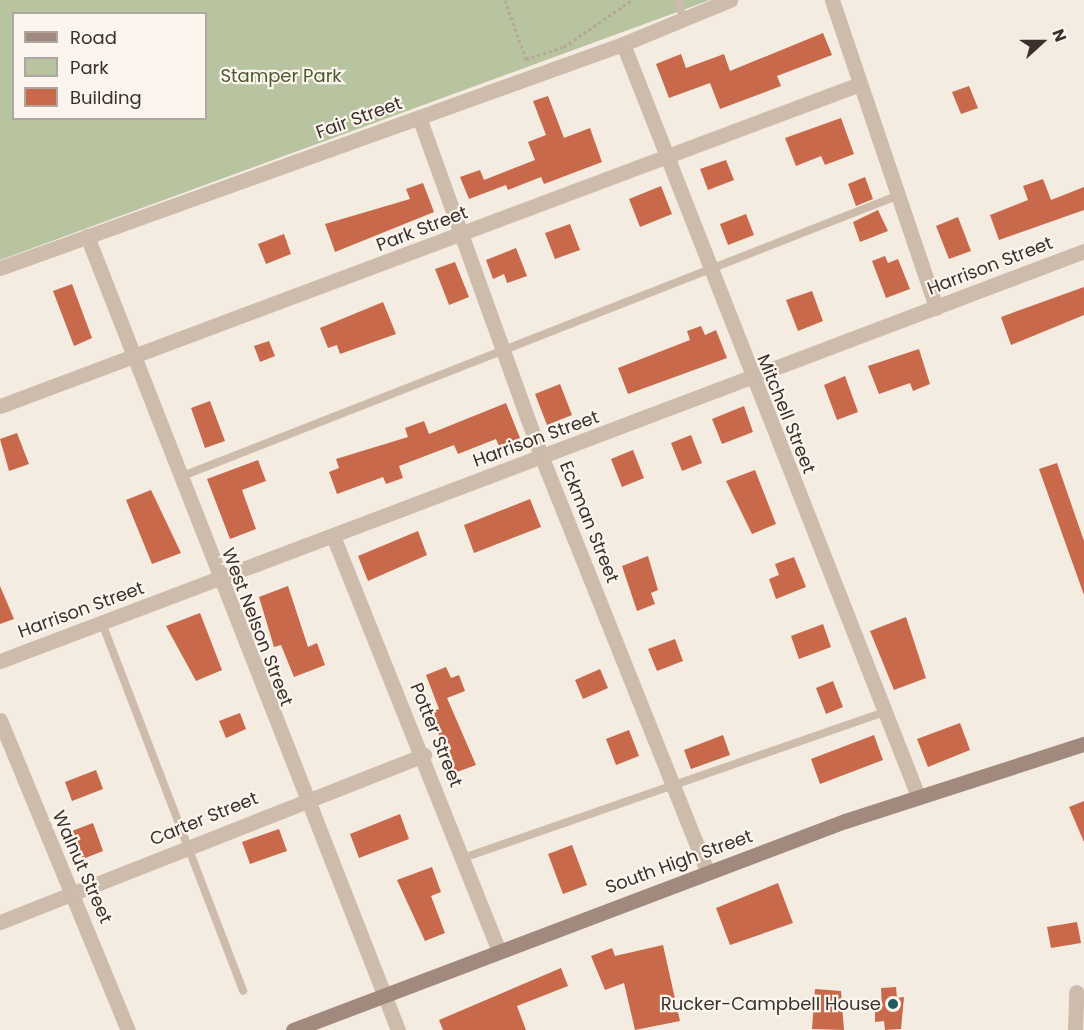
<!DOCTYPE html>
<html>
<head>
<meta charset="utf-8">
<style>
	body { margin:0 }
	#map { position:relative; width:1084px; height:1030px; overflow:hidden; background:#f4ebe1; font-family:Poppins,sans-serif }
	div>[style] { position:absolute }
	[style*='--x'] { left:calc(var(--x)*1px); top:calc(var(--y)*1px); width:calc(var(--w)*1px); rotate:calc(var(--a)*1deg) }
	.green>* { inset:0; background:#b8c4a0 }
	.building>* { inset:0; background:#c8694b }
	.path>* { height:3px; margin-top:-1.5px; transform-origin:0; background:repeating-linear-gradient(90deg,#b9a596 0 3px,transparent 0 6px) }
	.lane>* { height:8px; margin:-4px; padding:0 4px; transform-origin:4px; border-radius:4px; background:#cdbbac }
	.street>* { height:15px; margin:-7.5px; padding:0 7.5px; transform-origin:7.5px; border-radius:7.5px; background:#cdbbac }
	.secondary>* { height:15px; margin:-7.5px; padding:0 7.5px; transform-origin:7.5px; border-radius:7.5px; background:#a18a7d }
	.dots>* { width:16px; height:16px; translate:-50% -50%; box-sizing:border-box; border:3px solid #fbf5ee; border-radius:50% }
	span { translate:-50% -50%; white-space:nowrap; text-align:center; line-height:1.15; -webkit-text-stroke:4.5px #fbf5ee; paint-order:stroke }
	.park-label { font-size:18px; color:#4a5a2e }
	.street-label { font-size:18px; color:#3b302b }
	.poi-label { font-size:18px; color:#3b302b }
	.right { translate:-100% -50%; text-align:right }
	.legend { position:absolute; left:12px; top:12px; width:195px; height:108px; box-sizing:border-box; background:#fbf5ee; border:2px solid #aea6a0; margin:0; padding:8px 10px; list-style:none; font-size:18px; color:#3b302b }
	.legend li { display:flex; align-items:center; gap:12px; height:30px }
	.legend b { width:30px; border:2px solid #aea6a0 }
	.north { position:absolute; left:1012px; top:12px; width:60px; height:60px; -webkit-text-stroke:4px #fbf5ee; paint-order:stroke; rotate:69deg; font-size:16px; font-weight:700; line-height:24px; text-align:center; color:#3b302b }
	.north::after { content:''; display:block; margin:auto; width:21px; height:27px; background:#3b302b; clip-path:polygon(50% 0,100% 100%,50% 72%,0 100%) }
</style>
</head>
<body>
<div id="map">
	<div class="green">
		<i style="clip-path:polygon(evenodd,0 0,710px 0,0 260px,0 0,14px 14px,206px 14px,206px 118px,14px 118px,14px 14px)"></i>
	</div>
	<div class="building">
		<i style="clip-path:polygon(823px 33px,832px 55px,777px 76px,781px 86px,720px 109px,710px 83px,669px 98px,656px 64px,681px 54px,686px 68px,724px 54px,730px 71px)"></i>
		<i style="clip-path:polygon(969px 86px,978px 108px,961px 114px,952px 92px)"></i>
		<i style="clip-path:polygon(548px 96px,564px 138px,590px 128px,602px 162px,544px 184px,541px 177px,508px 190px,506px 185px,469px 199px,460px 177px,480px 170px,484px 180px,535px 160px,528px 142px,546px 135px,533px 101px)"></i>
		<i style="clip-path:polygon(841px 118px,854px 154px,825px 165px,821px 156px,796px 166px,785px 138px)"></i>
		<i style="clip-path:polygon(726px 160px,734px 180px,708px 190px,700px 169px)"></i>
		<i style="clip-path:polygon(865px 177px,873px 199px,856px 206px,848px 184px)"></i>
		<i style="clip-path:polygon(1043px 179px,1051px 200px,1084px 187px,1084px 210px,999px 240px,990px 215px,1028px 200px,1023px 186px)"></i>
		<i style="clip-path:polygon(423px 183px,434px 212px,335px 252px,325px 224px,410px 199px,406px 189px)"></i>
		<i style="clip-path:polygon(661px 186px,672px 214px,640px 227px,629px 199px)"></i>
		<i style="clip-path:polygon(878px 210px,888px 231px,860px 242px,853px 222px)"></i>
		<i style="clip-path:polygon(746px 214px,754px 235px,728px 245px,720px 224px)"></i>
		<i style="clip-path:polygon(958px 217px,971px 251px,949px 259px,936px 226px)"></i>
		<i style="clip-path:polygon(570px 224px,580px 250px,555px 259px,545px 233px)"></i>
		<i style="clip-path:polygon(284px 234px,291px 254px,266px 264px,258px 244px)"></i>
		<i style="clip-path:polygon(516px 248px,527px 276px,507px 283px,504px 274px,493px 279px,486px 260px)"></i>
		<i style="clip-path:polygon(885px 256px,888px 263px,898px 259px,910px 289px,886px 298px,872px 261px)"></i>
		<i style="clip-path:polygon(455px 262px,469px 297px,449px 305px,435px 269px)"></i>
		<i style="clip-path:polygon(72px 284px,92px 338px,74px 346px,53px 291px)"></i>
		<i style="clip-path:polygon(1084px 287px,1084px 315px,1011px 345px,1001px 317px)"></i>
		<i style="clip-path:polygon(812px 291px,823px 321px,798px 331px,786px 300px)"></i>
		<i style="clip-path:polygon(383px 302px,396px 334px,340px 354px,337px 345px,328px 348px,320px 328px)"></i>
		<i style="clip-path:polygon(701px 326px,705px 335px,716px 330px,727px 358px,628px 394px,618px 368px,690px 340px,687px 331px)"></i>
		<i style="clip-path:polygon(269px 341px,275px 356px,260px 362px,254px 346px)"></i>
		<i style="clip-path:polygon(919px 349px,930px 384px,913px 391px,910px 383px,879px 394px,868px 366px)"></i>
		<i style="clip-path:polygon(845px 376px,858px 412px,837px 420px,824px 385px)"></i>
		<i style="clip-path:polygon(560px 384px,572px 415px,547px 425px,535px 394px)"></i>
		<i style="clip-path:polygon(210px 401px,225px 441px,205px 448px,191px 408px)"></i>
		<i style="clip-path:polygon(506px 403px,520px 438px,499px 446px,496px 439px,458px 454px,454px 445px,399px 466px,403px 478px,386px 484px,383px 477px,337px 494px,329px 472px,339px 468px,336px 459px,408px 437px,405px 428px,424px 421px,429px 434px)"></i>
		<i style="clip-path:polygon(744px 406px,753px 432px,722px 444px,712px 419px)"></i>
		<i style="clip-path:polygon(17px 433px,29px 464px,9px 471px,0 439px)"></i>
		<i style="clip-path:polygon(691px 435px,702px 463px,682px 471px,671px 443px)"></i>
		<i style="clip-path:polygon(633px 450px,644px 478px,622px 487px,611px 459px)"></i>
		<i style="clip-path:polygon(258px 460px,266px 481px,242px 490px,256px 529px,230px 539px,207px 479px)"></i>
		<i style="clip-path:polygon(1057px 463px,1084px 541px,1084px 595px,1039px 469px)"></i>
		<i style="clip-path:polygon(755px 470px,776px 524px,752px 534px,726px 481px)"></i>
		<i style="clip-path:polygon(151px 490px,181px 553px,152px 564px,126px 500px)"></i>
		<i style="clip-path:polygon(530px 499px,541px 527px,474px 553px,464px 525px)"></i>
		<i style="clip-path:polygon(418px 531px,427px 555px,368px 581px,358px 556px)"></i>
		<i style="clip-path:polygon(648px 556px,658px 590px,651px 593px,655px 604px,637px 611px,622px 566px)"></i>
		<i style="clip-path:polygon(794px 557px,806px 587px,776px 599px,769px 579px,779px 575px,775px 564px)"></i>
		<i style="clip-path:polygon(0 586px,14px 619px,0 624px)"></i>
		<i style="clip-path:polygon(288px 586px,308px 647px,317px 643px,325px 665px,294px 677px,281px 645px,274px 647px,259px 597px)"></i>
		<i style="clip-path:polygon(200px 613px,222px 670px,196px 681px,166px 626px)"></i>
		<i style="clip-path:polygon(906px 617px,926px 678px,894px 690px,870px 631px)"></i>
		<i style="clip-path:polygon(823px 624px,831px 647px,799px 659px,791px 636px)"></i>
		<i style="clip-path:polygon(675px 639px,683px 661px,657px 671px,648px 649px)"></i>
		<i style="clip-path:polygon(446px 667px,451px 678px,459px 675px,465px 691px,447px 698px,476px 765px,454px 773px,430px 712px,439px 709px,426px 675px)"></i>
		<i style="clip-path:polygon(600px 669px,608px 688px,583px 699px,575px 680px)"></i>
		<i style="clip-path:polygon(833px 681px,843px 707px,826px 714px,816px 688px)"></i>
		<i style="clip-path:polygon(240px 713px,246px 729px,226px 738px,219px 721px)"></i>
		<i style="clip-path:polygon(960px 723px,970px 750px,928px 767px,917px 739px)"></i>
		<i style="clip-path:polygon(629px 730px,639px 756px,616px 765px,606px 739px)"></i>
		<i style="clip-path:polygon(723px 735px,730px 755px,691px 769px,684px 750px)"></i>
		<i style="clip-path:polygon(874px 735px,883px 760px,820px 784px,811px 759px)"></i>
		<i style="clip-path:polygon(96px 770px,103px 789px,72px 801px,65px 782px)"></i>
		<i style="clip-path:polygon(1084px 801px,1084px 842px,1069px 807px)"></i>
		<i style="clip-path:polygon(400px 814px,409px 839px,359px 858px,350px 834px)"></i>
		<i style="clip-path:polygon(93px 823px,103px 851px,83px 859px,72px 831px)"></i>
		<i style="clip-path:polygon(279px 829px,287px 851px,250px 864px,242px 842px)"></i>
		<i style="clip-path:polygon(572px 845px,587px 885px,563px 894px,548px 854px)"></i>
		<i style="clip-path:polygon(432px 867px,441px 892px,431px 896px,445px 933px,425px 941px,397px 880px)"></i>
		<i style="clip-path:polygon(778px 883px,793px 923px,730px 945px,716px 908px)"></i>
		<i style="clip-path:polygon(1077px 922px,1081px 943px,1051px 948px,1047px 927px)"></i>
		<i style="clip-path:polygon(663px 945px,680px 1021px,635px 1030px,624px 983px,605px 990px,591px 956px,612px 948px,615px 956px)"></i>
		<i style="clip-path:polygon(561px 968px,568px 986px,517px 1006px,526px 1030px,443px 1030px,439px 1020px)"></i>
		<i style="clip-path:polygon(896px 987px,897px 998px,904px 997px,901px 1029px,885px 1030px,884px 1021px,875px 1022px,875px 1010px,882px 1009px,881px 988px)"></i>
		<i style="clip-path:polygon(815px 989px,841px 991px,844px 1030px,812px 1029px)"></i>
	</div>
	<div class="path">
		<i style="--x:505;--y:0;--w:63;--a:70.4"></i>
		<i style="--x:526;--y:59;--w:40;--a:-18"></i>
		<i style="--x:564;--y:47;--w:83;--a:-34.7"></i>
	</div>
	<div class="lane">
		<i style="--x:678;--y:0;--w:20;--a:75"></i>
		<i style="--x:180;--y:477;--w:767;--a:-21.41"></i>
		<i style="--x:102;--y:623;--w:394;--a:69"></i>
		<i style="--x:463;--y:858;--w:446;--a:-19.1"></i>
	</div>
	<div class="street">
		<i style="--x:832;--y:0;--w:325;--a:71.3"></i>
		<i style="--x:623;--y:44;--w:808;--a:68.58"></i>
		<i style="--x:419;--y:117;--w:363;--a:70.2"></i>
		<i style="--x:542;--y:458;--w:446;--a:68.2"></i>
		<i style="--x:87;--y:236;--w:853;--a:68.61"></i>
		<i style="--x:0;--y:268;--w:662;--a:-19.78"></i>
		<i style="--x:623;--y:44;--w:116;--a:-22.4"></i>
		<i style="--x:0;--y:406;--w:915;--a:-20.53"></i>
		<i style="--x:333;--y:536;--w:445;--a:68.2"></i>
		<i style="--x:0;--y:661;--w:1159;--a:-20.72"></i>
		<i style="--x:0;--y:720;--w:335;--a:67.6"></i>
		<i style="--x:0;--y:922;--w:456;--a:-21.5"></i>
		<i style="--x:1075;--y:1030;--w:38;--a:-88"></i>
	</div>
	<div class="secondary">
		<i style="--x:293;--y:1030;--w:590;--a:-20.74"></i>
		<i style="--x:845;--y:821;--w:251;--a:-17.9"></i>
	</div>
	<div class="dots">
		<i style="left:893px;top:1004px;background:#1f5a5e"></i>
	</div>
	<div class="park-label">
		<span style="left:281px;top:76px">Stamper Park</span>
	</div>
	<div class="street-label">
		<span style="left:359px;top:118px;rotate:-20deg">Fair Street</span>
		<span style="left:422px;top:229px;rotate:-21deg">Park Street</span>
		<span style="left:990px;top:266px;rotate:-21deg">Harrison Street</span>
		<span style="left:786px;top:414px;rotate:68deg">Mitchell Street</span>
		<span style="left:536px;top:439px;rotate:-20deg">Harrison Street</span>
		<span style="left:589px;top:522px;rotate:68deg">Eckman Street</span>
		<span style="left:81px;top:610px;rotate:-20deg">Harrison Street</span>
		<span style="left:257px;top:627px;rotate:69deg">West Nelson Street</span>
		<span style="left:436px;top:735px;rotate:68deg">Potter Street</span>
		<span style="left:204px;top:819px;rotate:-22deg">Carter Street</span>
		<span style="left:679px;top:862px;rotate:-20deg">South High Street</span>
		<span style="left:82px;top:867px;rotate:66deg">Walnut Street</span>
	</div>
	<div class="poi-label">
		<span class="right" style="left:881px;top:1004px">Rucker-Campbell House</span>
	</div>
	<ul class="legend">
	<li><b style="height:8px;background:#a18a7d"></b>Road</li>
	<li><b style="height:16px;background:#b8c4a0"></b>Park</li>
	<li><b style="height:16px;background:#c8694b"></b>Building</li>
	</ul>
	<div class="north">N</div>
</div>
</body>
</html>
